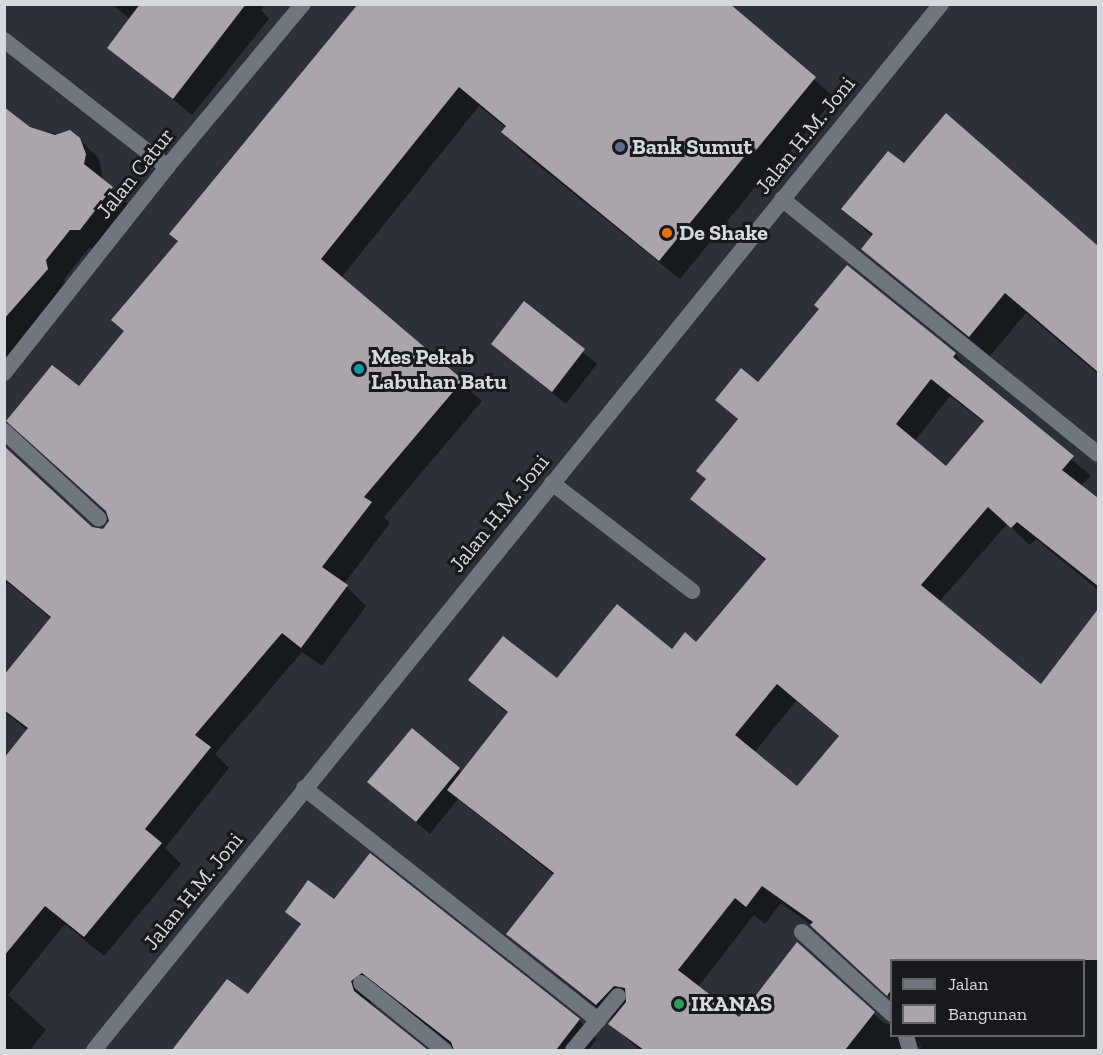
<!DOCTYPE html>
<html>
<head>
<meta charset="utf-8">
<style>
	body { margin:0 }
	#map { position:relative; width:1103px; height:1055px; overflow:hidden; background:#2c3138; font-family:"Zilla Slab",serif }
	div>[style] { position:absolute }
	[style*='--x'] { left:calc(var(--x)*1px); top:calc(var(--y)*1px); width:calc(var(--w)*1px); rotate:calc(var(--a)*1deg) }
	.shadow>* { inset:0; background:#0007 }
	.building>* { inset:0; background:#aba4ac }
	.service>* { height:16px; margin:-8px; padding:0 8px; transform-origin:8px; border-radius:8px; background:#70767e }
	.minor>* { height:16px; margin:-8px; padding:0 8px; transform-origin:8px; border-radius:8px; background:#70767e }
	.tertiary>* { height:16px; margin:-8px; padding:0 8px; transform-origin:8px; border-radius:8px; background:#70767e }
	.dots>* { width:16px; height:16px; translate:-50% -50%; box-sizing:border-box; border:3px solid #17191c; border-radius:50% }
	span { translate:-50% -50%; white-space:nowrap; text-align:center; line-height:1.15; -webkit-text-stroke:6px #17191c; paint-order:stroke }
	.street-label { font-size:22px; color:#d5d9dd }
	.poi-label { font-size:22px; color:#d5d9dd; font-weight:700 }
	.left { translate:0 -50%; text-align:left }
	.frame { position:absolute; inset:0; border:6px solid #d5d9dd; pointer-events:none }
	.legend { position:absolute; left:890px; top:959px; width:195px; height:78px; box-sizing:border-box; background:#17191c; border:2px solid #636669; margin:0; padding:8px 10px; list-style:none; font-size:18px; color:#d5d9dd }
	.legend li { display:flex; align-items:center; gap:12px; height:30px }
	.legend b { width:30px; border:2px solid #636669 }
</style>
</head>
<body>
<div id="map">
	<div class="shadow">
		<i style="clip-path:polygon(112px 4px,265px 4px,261px 10px,269px 19px,192px 115px,109px 47px,131px 20px)"></i>
		<i style="clip-path:polygon(361px 4px,728px 4px,835px 98px,772px 173px,769px 170px,680px 279px,522px 152px,503px 132px,506px 128px,479px 106px,341px 278px,482px 401px,384px 517px,390px 523px,344px 584px,366px 606px,322px 666px,302px 652px,215px 754px,229px 768px,165px 848px,181px 864px,104px 956px,65px 924px,8px 995px,46px 1030px,30px 1050px,4px 1050px,4px 760px,28px 731px,4px 711px,4px 678px,52px 619px,8px 583px,4px 587px,4px 448px,91px 528px,102px 531px,109px 526px,79px 388px,126px 332px,179px 241px)"></i>
		<i style="clip-path:polygon(4px 109px,29px 128px,79px 139px,99px 158px,103px 181px,131px 207px,99px 248px,89px 248px,64px 279px,66px 288px,4px 370px)"></i>
		<i style="clip-path:polygon(946px 115px,1098px 246px,1098px 374px,1026px 313px,990px 356px,863px 249px,873px 237px,843px 209px,904px 165px)"></i>
		<i style="clip-path:polygon(524px 304px,597px 364px,566px 404px,493px 344px)"></i>
		<i style="clip-path:polygon(evenodd,955px 354px,971px 374px,1091px 476px,1081px 486px,1098px 500px,1098px 590px,1036px 539px,1030px 545px,1007px 524px,939px 602px,1041px 686px,1098px 609px,1098px 1050px,920px 1050px,921px 1045px,916px 1050px,640px 1050px,610px 1024px,613px 1021px,508px 934px,554px 875px,458px 799px,430px 834px,369px 782px,412px 730px,462px 773px,508px 714px,470px 680px,557px 680px,696px 644px,766px 561px,692px 499px,707px 480px,698px 471px,738px 420px,717px 400px,758px 384px,955px 354px,950px 396px,985px 423px,946px 468px,914px 442px,950px 396px,955px 354px,796px 701px,840px 737px,797px 788px,754px 753px,796px 701px,955px 354px,781px 903px,813px 926px,892px 999px,892px 960px,1084px 960px,1084px 1036px,892px 1036px,892px 1025px,884px 1023px,797px 944px,739px 1019px,698px 987px,754px 915px,765px 924px,781px 903px)"></i>
		<i style="clip-path:polygon(370px 856px,579px 1020px,597px 1039px,588px 1050px,456px 1050px,383px 990px,370px 995px,372px 1007px,426px 1050px,174px 1050px,228px 981px,248px 996px,301px 926px,286px 912px,334px 901px)"></i>
	</div>
	<div class="building">
		<i style="clip-path:polygon(140px 4px,246px 4px,173px 99px,107px 48px)"></i>
		<i style="clip-path:polygon(358px 4px,730px 4px,816px 77px,752px 155px,748px 152px,659px 261px,501px 132px,506px 126px,459px 87px,321px 259px,463px 380px,364px 497px,372px 502px,322px 567px,348px 585px,301px 648px,282px 633px,195px 735px,211px 747px,145px 829px,162px 843px,84px 937px,45px 906px,4px 956px,4px 758px,28px 728px,4px 710px,4px 675px,51px 617px,4px 578px,4px 446px,92px 527px,103px 529px,109px 521px,106px 511px,6px 421px,52px 365px,79px 386px,124px 331px,111px 320px,178px 241px,169px 234px)"></i>
		<i style="clip-path:polygon(4px 107px,30px 127px,55px 135px,70px 130px,80px 138px,86px 154px,84px 164px,113px 187px,80px 230px,70px 230px,46px 260px,48px 269px,4px 319px)"></i>
		<i style="clip-path:polygon(946px 113px,1098px 246px,1098px 372px,1005px 293px,969px 337px,861px 249px,873px 234px,841px 209px,888px 151px,904px 163px)"></i>
		<i style="clip-path:polygon(evenodd,847px 265px,956px 353px,953px 357px,1074px 456px,1062px 470px,1098px 498px,1098px 586px,1017px 522px,1011px 528px,988px 507px,921px 585px,1041px 684px,1098px 609px,1098px 960px,891px 960px,891px 990px,887px 996px,810px 925px,813px 922px,762px 886px,746px 907px,735px 898px,678px 970px,739px 1017px,797px 942px,875px 1012px,845px 1050px,644px 1050px,608px 1024px,626px 1002px,625px 988px,614px 986px,596px 1005px,506px 934px,554px 873px,447px 790px,508px 712px,468px 680px,503px 636px,557px 678px,617px 604px,672px 649px,685px 632px,696px 642px,766px 559px,690px 499px,706px 479px,696px 471px,738px 419px,715px 400px,741px 368px,758px 382px,819px 309px,814px 305px,847px 265px,931px 379px,984px 421px,946px 466px,896px 424px,931px 379px,847px 265px,777px 684px,839px 736px,797px 786px,735px 735px,777px 684px)"></i>
		<i style="clip-path:polygon(524px 301px,585px 349px,552px 392px,491px 344px)"></i>
		<i style="clip-path:polygon(412px 728px,460px 768px,416px 822px,367px 782px)"></i>
		<i style="clip-path:polygon(370px 853px,580px 1019px,556px 1050px,454px 1050px,451px 1042px,362px 973px,351px 981px,354px 991px,428px 1050px,172px 1050px,227px 979px,248px 994px,301px 924px,285px 912px,308px 880px,334px 899px)"></i>
	</div>
	<div class="service">
		<i style="--x:4;--y:431;--w:129;--a:42.8"></i>
		<i style="--x:552;--y:483;--w:177;--a:37.6"></i>
	</div>
	<div class="minor">
		<i style="--x:4;--y:40;--w:207;--a:37.9"></i>
		<i style="--x:782;--y:199;--w:406;--a:38.9"></i>
		<i style="--x:4;--y:373;--w:263;--a:-51.6"></i>
		<i style="--x:167;--y:167;--w:212;--a:-50.2"></i>
		<i style="--x:304;--y:788;--w:375;--a:38.3"></i>
		<i style="--x:802;--y:932;--w:122;--a:42.3"></i>
		<i style="--x:361;--y:983;--w:107;--a:38.9"></i>
		<i style="--x:906;--y:1036;--w:15;--a:74"></i>
		<i style="--x:573;--y:1050;--w:70;--a:-50.2"></i>
	</div>
	<div class="tertiary">
		<i style="--x:94;--y:1050;--w:1346;--a:-51"></i>
	</div>
	<div class="dots">
		<i style="left:620px;top:147px;background:#5c6f8a"></i>
		<i style="left:667px;top:233px;background:#e8710a"></i>
		<i style="left:359px;top:369px;background:#0f9aa8"></i>
		<i style="left:679px;top:1004px;background:#2e9e5b"></i>
	</div>
	<div class="street-label">
		<span style="left:805px;top:135px;rotate:-51deg">Jalan H.M. Joni</span>
		<span style="left:135px;top:173px;rotate:-51deg">Jalan Catur</span>
		<span style="left:499px;top:513px;rotate:-51deg">Jalan H.M. Joni</span>
		<span style="left:193px;top:891px;rotate:-51deg">Jalan H.M. Joni</span>
	</div>
	<div class="poi-label">
		<span class="left" style="left:632px;top:147px">Bank Sumut</span>
		<span class="left" style="left:679px;top:233px">De Shake</span>
		<span class="left" style="left:371px;top:369px">Mes Pekab<br>Labuhan Batu</span>
		<span class="left" style="left:691px;top:1004px">IKANAS</span>
	</div>
	<div class="frame"></div>
	<ul class="legend">
	<li><b style="height:8px;background:#70767e"></b>Jalan</li>
	<li><b style="height:16px;background:#aba4ac"></b>Bangunan</li>
	</ul>
</div>
</body>
</html>
